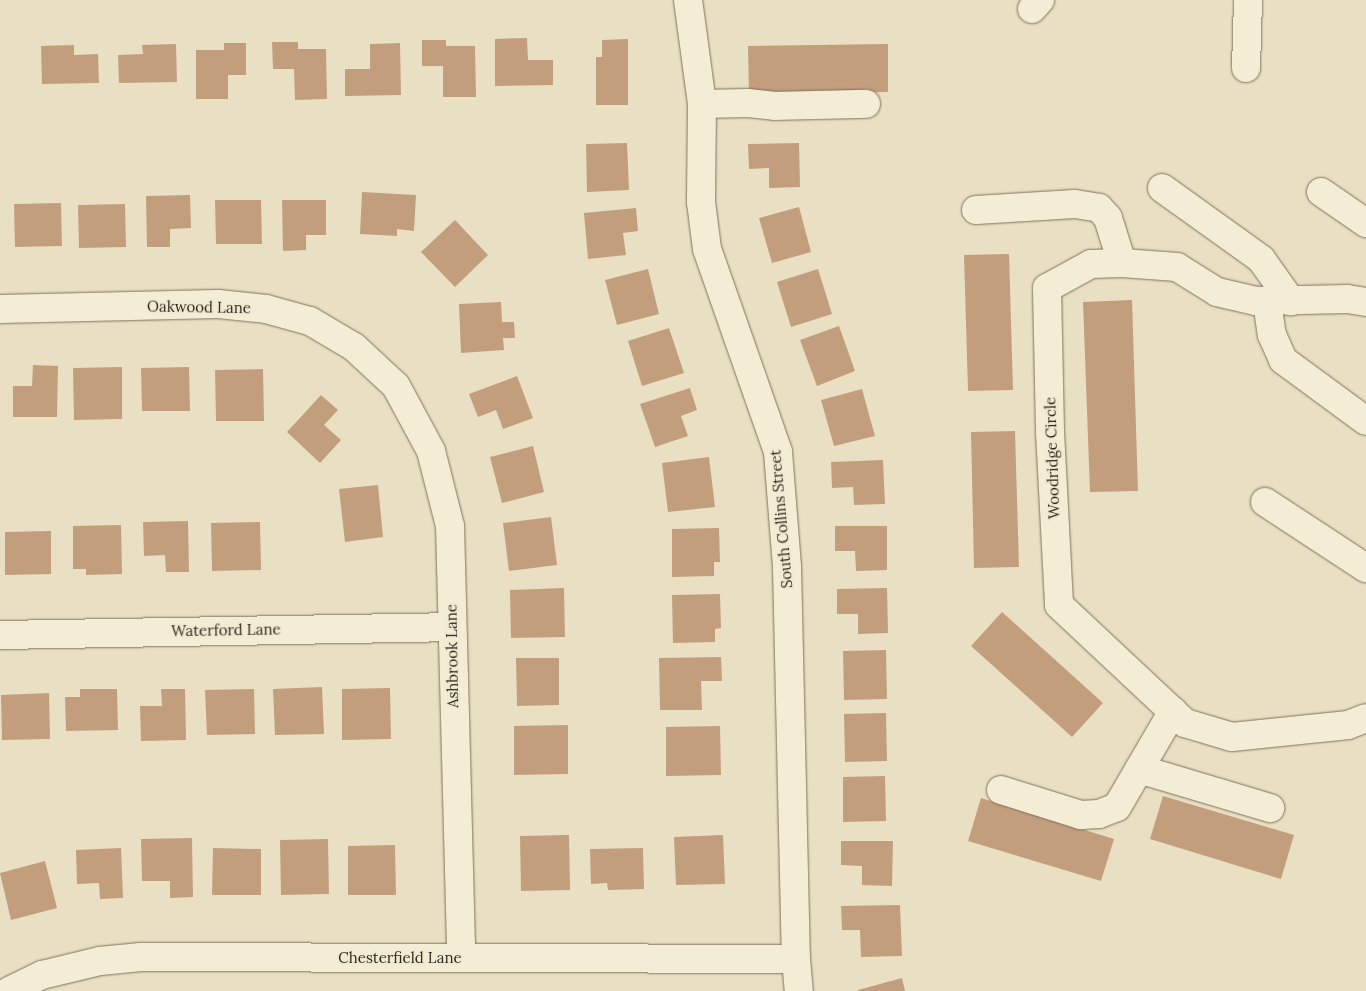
<!DOCTYPE html>
<html>
<head>
<meta charset="utf-8">
<style>
	body { margin:0 }
	#map { position:relative; width:1366px; height:991px; overflow:hidden; background:#e9e0c3; font-family:Lora,serif }
	div>[style] { position:absolute }
	[style*='--x'] { left:calc(var(--x)*1px); top:calc(var(--y)*1px); width:calc(var(--w)*1px); rotate:calc(var(--a)*1deg) }
	.building>* { inset:0; background:#c39e7d }
	.roads { filter:drop-shadow(0 0 1px #81725c) drop-shadow(0 0 1px #81725c) }
	.minor>* { height:28px; margin:-14px; padding:0 14px; transform-origin:14px; border-radius:14px; background:#f4edd5 }
	span { translate:-50% -50%; white-space:nowrap; text-align:center; line-height:1.15; -webkit-text-stroke:4.5px #f1ead2; paint-order:stroke }
	.street-label { font-size:15px; color:#32291e }
</style>
</head>
<body>
<div id="map">
	<div class="building">
		<i style="clip-path:polygon(527px 38px,528px 60px,553px 60px,553px 85px,495px 86px,495px 39px)"></i>
		<i style="clip-path:polygon(628px 39px,628px 105px,596px 105px,596px 57px,602px 57px,602px 40px)"></i>
		<i style="clip-path:polygon(422px 40px,446px 40px,446px 46px,475px 46px,476px 97px,443px 97px,443px 66px,422px 66px)"></i>
		<i style="clip-path:polygon(272px 42px,298px 42px,298px 49px,326px 49px,327px 99px,295px 100px,294px 69px,273px 69px)"></i>
		<i style="clip-path:polygon(224px 43px,246px 43px,246px 75px,228px 75px,228px 99px,196px 99px,196px 50px,224px 50px)"></i>
		<i style="clip-path:polygon(400px 43px,401px 95px,345px 96px,345px 69px,370px 69px,370px 44px)"></i>
		<i style="clip-path:polygon(176px 44px,177px 82px,119px 83px,118px 55px,143px 54px,142px 45px)"></i>
		<i style="clip-path:polygon(888px 44px,888px 92px,749px 95px,748px 46px)"></i>
		<i style="clip-path:polygon(74px 45px,74px 55px,98px 54px,99px 83px,42px 84px,41px 46px)"></i>
		<i style="clip-path:polygon(627px 143px,629px 190px,587px 192px,586px 144px)"></i>
		<i style="clip-path:polygon(799px 143px,800px 187px,769px 188px,769px 168px,749px 169px,748px 144px)"></i>
		<i style="clip-path:polygon(362px 192px,416px 195px,414px 231px,397px 229px,397px 236px,360px 234px)"></i>
		<i style="clip-path:polygon(190px 195px,191px 228px,170px 229px,170px 247px,147px 247px,146px 196px)"></i>
		<i style="clip-path:polygon(215px 200px,261px 200px,262px 244px,216px 244px)"></i>
		<i style="clip-path:polygon(282px 200px,326px 200px,326px 235px,306px 235px,306px 250px,283px 251px)"></i>
		<i style="clip-path:polygon(61px 203px,62px 246px,15px 247px,14px 204px)"></i>
		<i style="clip-path:polygon(125px 204px,126px 247px,79px 248px,78px 205px)"></i>
		<i style="clip-path:polygon(799px 207px,811px 252px,772px 263px,759px 218px)"></i>
		<i style="clip-path:polygon(636px 208px,638px 231px,623px 233px,626px 255px,588px 259px,584px 213px)"></i>
		<i style="clip-path:polygon(455px 220px,488px 255px,455px 287px,421px 252px)"></i>
		<i style="clip-path:polygon(1009px 254px,1013px 390px,968px 391px,964px 255px)"></i>
		<i style="clip-path:polygon(648px 269px,659px 314px,617px 325px,605px 280px)"></i>
		<i style="clip-path:polygon(818px 269px,832px 314px,791px 327px,777px 282px)"></i>
		<i style="clip-path:polygon(1132px 300px,1138px 491px,1090px 492px,1083px 302px)"></i>
		<i style="clip-path:polygon(501px 302px,502px 322px,514px 322px,515px 338px,503px 338px,504px 350px,461px 353px,459px 304px)"></i>
		<i style="clip-path:polygon(839px 326px,855px 371px,817px 386px,800px 340px)"></i>
		<i style="clip-path:polygon(669px 328px,684px 373px,642px 386px,628px 341px)"></i>
		<i style="clip-path:polygon(33px 365px,58px 366px,57px 417px,13px 417px,13px 386px,32px 386px)"></i>
		<i style="clip-path:polygon(122px 367px,122px 419px,74px 420px,73px 368px)"></i>
		<i style="clip-path:polygon(189px 367px,190px 411px,142px 411px,141px 368px)"></i>
		<i style="clip-path:polygon(263px 369px,264px 421px,216px 421px,215px 370px)"></i>
		<i style="clip-path:polygon(517px 376px,533px 418px,503px 429px,496px 410px,478px 417px,469px 394px)"></i>
		<i style="clip-path:polygon(690px 388px,697px 410px,681px 416px,688px 436px,655px 447px,640px 404px)"></i>
		<i style="clip-path:polygon(862px 389px,875px 436px,834px 446px,821px 400px)"></i>
		<i style="clip-path:polygon(321px 395px,338px 410px,324px 425px,341px 440px,320px 463px,287px 432px)"></i>
		<i style="clip-path:polygon(1015px 431px,1019px 567px,974px 568px,971px 432px)"></i>
		<i style="clip-path:polygon(533px 446px,544px 492px,502px 503px,490px 457px)"></i>
		<i style="clip-path:polygon(709px 457px,715px 507px,668px 512px,662px 463px)"></i>
		<i style="clip-path:polygon(883px 460px,885px 504px,854px 505px,853px 487px,832px 488px,831px 462px)"></i>
		<i style="clip-path:polygon(378px 485px,383px 537px,345px 542px,339px 489px)"></i>
		<i style="clip-path:polygon(551px 517px,557px 565px,509px 571px,503px 523px)"></i>
		<i style="clip-path:polygon(188px 521px,189px 572px,166px 572px,165px 555px,144px 556px,143px 522px)"></i>
		<i style="clip-path:polygon(260px 522px,261px 570px,212px 571px,211px 523px)"></i>
		<i style="clip-path:polygon(121px 525px,122px 574px,86px 575px,86px 569px,73px 569px,73px 526px)"></i>
		<i style="clip-path:polygon(835px 526px,887px 526px,887px 570px,856px 571px,855px 551px,835px 551px)"></i>
		<i style="clip-path:polygon(719px 528px,720px 562px,714px 562px,714px 576px,672px 577px,672px 529px)"></i>
		<i style="clip-path:polygon(51px 531px,51px 574px,5px 575px,5px 532px)"></i>
		<i style="clip-path:polygon(564px 588px,565px 637px,511px 638px,510px 590px)"></i>
		<i style="clip-path:polygon(887px 588px,888px 633px,858px 634px,858px 614px,837px 614px,837px 589px)"></i>
		<i style="clip-path:polygon(720px 594px,721px 628px,715px 629px,715px 642px,673px 643px,672px 595px)"></i>
		<i style="clip-path:polygon(1002px 612px,1103px 703px,1072px 737px,971px 646px)"></i>
		<i style="clip-path:polygon(886px 650px,887px 699px,844px 700px,843px 651px)"></i>
		<i style="clip-path:polygon(721px 657px,722px 681px,701px 681px,702px 710px,660px 710px,659px 658px)"></i>
		<i style="clip-path:polygon(516px 658px,559px 658px,559px 705px,517px 706px)"></i>
		<i style="clip-path:polygon(322px 687px,324px 734px,275px 735px,273px 689px)"></i>
		<i style="clip-path:polygon(390px 688px,391px 739px,342px 740px,342px 689px)"></i>
		<i style="clip-path:polygon(80px 689px,117px 689px,118px 730px,66px 731px,65px 697px,80px 697px)"></i>
		<i style="clip-path:polygon(161px 689px,185px 689px,186px 740px,141px 741px,140px 706px,162px 706px)"></i>
		<i style="clip-path:polygon(254px 689px,255px 734px,207px 735px,205px 690px)"></i>
		<i style="clip-path:polygon(49px 693px,50px 739px,2px 740px,1px 695px)"></i>
		<i style="clip-path:polygon(886px 713px,887px 761px,845px 762px,844px 714px)"></i>
		<i style="clip-path:polygon(568px 725px,568px 774px,514px 775px,514px 726px)"></i>
		<i style="clip-path:polygon(720px 726px,721px 775px,666px 776px,666px 727px)"></i>
		<i style="clip-path:polygon(885px 776px,886px 821px,843px 822px,843px 777px)"></i>
		<i style="clip-path:polygon(1163px 796px,1294px 835px,1281px 879px,1150px 839px)"></i>
		<i style="clip-path:polygon(981px 798px,1114px 839px,1101px 881px,968px 841px)"></i>
		<i style="clip-path:polygon(569px 835px,570px 890px,521px 891px,520px 836px)"></i>
		<i style="clip-path:polygon(723px 835px,725px 884px,676px 885px,674px 837px)"></i>
		<i style="clip-path:polygon(192px 838px,193px 897px,170px 898px,170px 881px,142px 881px,141px 839px)"></i>
		<i style="clip-path:polygon(328px 839px,329px 894px,281px 895px,280px 840px)"></i>
		<i style="clip-path:polygon(841px 841px,893px 841px,892px 886px,862px 885px,862px 866px,841px 865px)"></i>
		<i style="clip-path:polygon(395px 845px,396px 895px,348px 895px,348px 846px)"></i>
		<i style="clip-path:polygon(121px 848px,123px 898px,100px 899px,99px 883px,77px 884px,76px 850px)"></i>
		<i style="clip-path:polygon(213px 848px,261px 849px,261px 895px,212px 895px)"></i>
		<i style="clip-path:polygon(643px 848px,644px 889px,608px 890px,607px 883px,591px 884px,590px 849px)"></i>
		<i style="clip-path:polygon(45px 861px,57px 908px,11px 920px,0 873px)"></i>
		<i style="clip-path:polygon(900px 905px,902px 956px,861px 957px,860px 930px,842px 930px,841px 906px)"></i>
		<i style="clip-path:polygon(902px 978px,905px 991px,858px 991px,858px 990px)"></i>
	</div>
	<div class="roads">
		<div class="minor">
			<i style="--x:688;--y:0;--w:105;--a:82.3"></i>
			<i style="--x:702;--y:104;--w:98;--a:90.6"></i>
			<i style="--x:701;--y:202;--w:47;--a:82.7"></i>
			<i style="--x:707;--y:249;--w:215;--a:70.7"></i>
			<i style="--x:778;--y:452;--w:115;--a:85.5"></i>
			<i style="--x:787;--y:567;--w:392;--a:88.7"></i>
			<i style="--x:796;--y:959;--w:32;--a:85"></i>
			<i style="--x:1032;--y:9;--w:12;--a:-48"></i>
			<i style="--x:1246;--y:68;--w:68;--a:-88.3"></i>
			<i style="--x:702;--y:104;--w:46;--a:-1.2"></i>
			<i style="--x:748;--y:103;--w:27;--a:6"></i>
			<i style="--x:775;--y:106;--w:91;--a:-1.3"></i>
			<i style="--x:1162;--y:188;--w:122;--a:35.6"></i>
			<i style="--x:1261;--y:259;--w:52;--a:54.5"></i>
			<i style="--x:1321;--y:192;--w:55;--a:34.6"></i>
			<i style="--x:976;--y:210;--w:99;--a:-3.5"></i>
			<i style="--x:1075;--y:204;--w:24;--a:9"></i>
			<i style="--x:1099;--y:208;--w:13;--a:48"></i>
			<i style="--x:1108;--y:218;--w:47;--a:72.7"></i>
			<i style="--x:1267;--y:301;--w:34;--a:82"></i>
			<i style="--x:1272;--y:335;--w:27;--a:66"></i>
			<i style="--x:1283;--y:360;--w:103;--a:36.3"></i>
			<i style="--x:1366;--y:302;--w:19;--a:-171"></i>
			<i style="--x:1347;--y:299;--w:91;--a:178.7"></i>
			<i style="--x:1256;--y:301;--w:40;--a:-167"></i>
			<i style="--x:1217;--y:292;--w:47;--a:-148"></i>
			<i style="--x:1177;--y:267;--w:55;--a:-175.8"></i>
			<i style="--x:1122;--y:263;--w:31;--a:178"></i>
			<i style="--x:1091;--y:264;--w:50;--a:151.4"></i>
			<i style="--x:1047;--y:288;--w:144;--a:88.8"></i>
			<i style="--x:1050;--y:432;--w:173;--a:87"></i>
			<i style="--x:1059;--y:605;--w:173;--a:43.1"></i>
			<i style="--x:1185;--y:723;--w:49;--a:16.6"></i>
			<i style="--x:1232;--y:737;--w:117;--a:-5.9"></i>
			<i style="--x:1348;--y:725;--w:19;--a:-21"></i>
			<i style="--x:0;--y:309;--w:218;--a:-1.3"></i>
			<i style="--x:218;--y:304;--w:48;--a:5.9"></i>
			<i style="--x:266;--y:309;--w:46;--a:15.3"></i>
			<i style="--x:310;--y:321;--w:51;--a:30.6"></i>
			<i style="--x:354;--y:347;--w:57;--a:42.9"></i>
			<i style="--x:396;--y:386;--w:74;--a:61.7"></i>
			<i style="--x:431;--y:451;--w:77;--a:75.8"></i>
			<i style="--x:450;--y:526;--w:432;--a:88.5"></i>
			<i style="--x:1265;--y:502;--w:121;--a:33.2"></i>
			<i style="--x:0;--y:635;--w:451;--a:-1"></i>
			<i style="--x:1139;--y:769;--w:137;--a:16.6"></i>
			<i style="--x:1001;--y:790;--w:84;--a:17.4"></i>
			<i style="--x:1081;--y:815;--w:18;--a:-3"></i>
			<i style="--x:1099;--y:814;--w:19;--a:-21"></i>
			<i style="--x:1117;--y:807;--w:111;--a:-59.7"></i>
			<i style="--x:9;--y:991;--w:37;--a:-26"></i>
			<i style="--x:42;--y:975;--w:60;--a:-13.6"></i>
			<i style="--x:100;--y:961;--w:41;--a:-5.6"></i>
			<i style="--x:141;--y:957;--w:655;--a:0.17"></i>
		</div>
	</div>
	<div class="street-label">
		<span style="left:199px;top:307px;rotate:1deg">Oakwood Lane</span>
		<span style="left:1052px;top:458px;rotate:-92deg">Woodridge Circle</span>
		<span style="left:781px;top:519px;rotate:-95deg">South Collins Street</span>
		<span style="left:226px;top:630px;rotate:-1deg">Waterford Lane</span>
		<span style="left:452px;top:656px;rotate:-91deg">Ashbrook Lane</span>
		<span style="left:400px;top:958px">Chesterfield Lane</span>
	</div>
</div>
</body>
</html>
